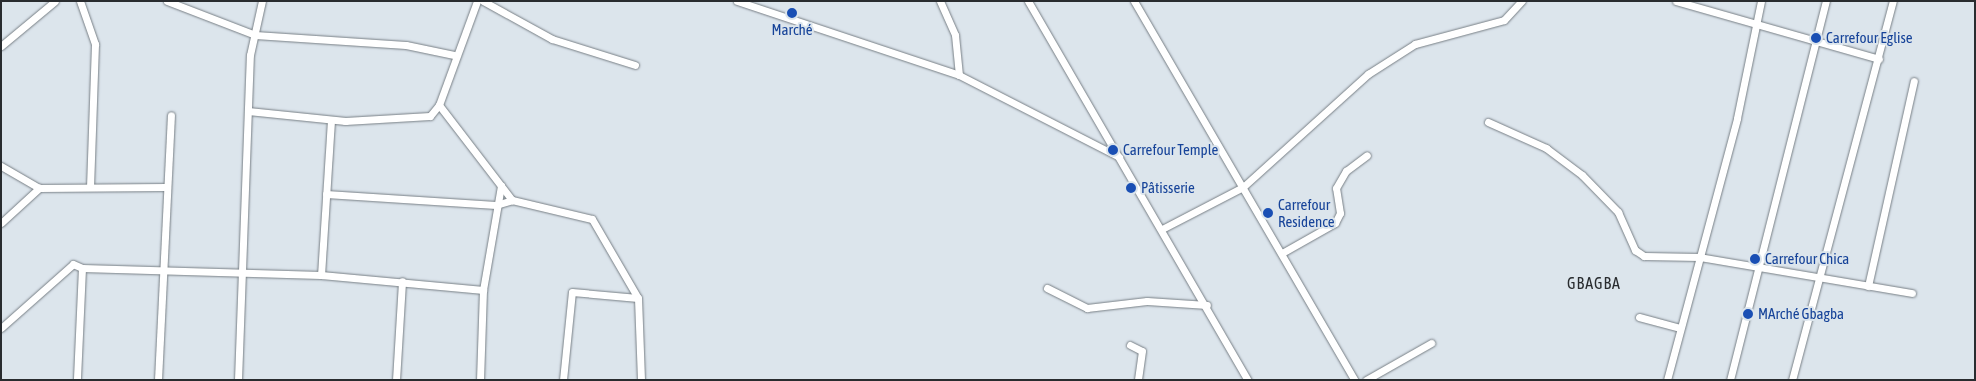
<!DOCTYPE html>
<html>
<head>
<meta charset="utf-8">
<style>
	body { margin:0 }
	#map { position:relative; width:1976px; height:381px; overflow:hidden; background:#dce5ec; font-family:"Asap Condensed",sans-serif }
	div>[style] { position:absolute }
	[style*='--x'] { left:calc(var(--x)*1px); top:calc(var(--y)*1px); width:calc(var(--w)*1px); rotate:calc(var(--a)*1deg) }
	.roads { filter:drop-shadow(0 0 1px #777f85) drop-shadow(0 0 1px #777f85) }
	.street>* { height:7px; margin:-3.5px; padding:0 3.5px; transform-origin:3.5px; border-radius:3.5px; background:#fff }
	.dots>* { width:14px; height:14px; translate:-50% -50%; box-sizing:border-box; border:2px solid #dce5ec; border-radius:50% }
	span { translate:-50% -50%; white-space:nowrap; text-align:center; line-height:1.15; -webkit-text-stroke:4px #dce5ec; paint-order:stroke }
	.transit-label { font-size:15px; color:#164399 }
	.left { translate:0 -50%; text-align:left }
	.neighbourhood-label { font-size:16px; color:#292c2f; letter-spacing:1px }
	.frame { position:absolute; inset:0; border:2px solid #292c2f; pointer-events:none }
</style>
</head>
<body>
<div id="map">
	<div class="roads">
		<div class="street">
			<i style="--x:80;--y:1;--w:46;--a:70.8"></i>
			<i style="--x:95;--y:44;--w:141;--a:92"></i>
			<i style="--x:167;--y:1;--w:94;--a:21.1"></i>
			<i style="--x:255;--y:35;--w:151;--a:3.8"></i>
			<i style="--x:406;--y:45;--w:49;--a:11.8"></i>
			<i style="--x:483;--y:1;--w:79;--a:28.8"></i>
			<i style="--x:552;--y:39;--w:87;--a:17.4"></i>
			<i style="--x:737;--y:1;--w:234;--a:18.4"></i>
			<i style="--x:959;--y:75;--w:180;--a:27.1"></i>
			<i style="--x:940;--y:1;--w:37;--a:66"></i>
			<i style="--x:955;--y:35;--w:40;--a:84.3"></i>
			<i style="--x:1028;--y:1;--w:438;--a:59.9"></i>
			<i style="--x:1134;--y:1;--w:439;--a:59.8"></i>
			<i style="--x:1676;--y:1;--w:211;--a:15.9"></i>
			<i style="--x:1;--y:46;--w:70;--a:-39.8"></i>
			<i style="--x:439;--y:105;--w:120;--a:52.5"></i>
			<i style="--x:248;--y:111;--w:98;--a:5.9"></i>
			<i style="--x:345;--y:121;--w:85;--a:-3.4"></i>
			<i style="--x:430;--y:116;--w:14;--a:-51"></i>
			<i style="--x:439;--y:105;--w:111;--a:-69.9"></i>
			<i style="--x:1488;--y:122;--w:64;--a:24.1"></i>
			<i style="--x:1546;--y:148;--w:45;--a:36.9"></i>
			<i style="--x:1582;--y:175;--w:52;--a:45.8"></i>
			<i style="--x:1618;--y:212;--w:42;--a:65.9"></i>
			<i style="--x:1635;--y:250;--w:11;--a:34"></i>
			<i style="--x:1644;--y:256;--w:55;--a:1"></i>
			<i style="--x:1699;--y:257;--w:216;--a:9.6"></i>
			<i style="--x:1;--y:166;--w:44;--a:30.1"></i>
			<i style="--x:39;--y:188;--w:127;--a:-0.5"></i>
			<i style="--x:326;--y:194;--w:170;--a:3.7"></i>
			<i style="--x:496;--y:205;--w:17;--a:-17"></i>
			<i style="--x:512;--y:200;--w:82;--a:13.4"></i>
			<i style="--x:592;--y:219;--w:91;--a:59.8"></i>
			<i style="--x:638;--y:298;--w:82;--a:87.9"></i>
			<i style="--x:1;--y:223;--w:52;--a:-42.6"></i>
			<i style="--x:1162;--y:229;--w:91;--a:-27.4"></i>
			<i style="--x:1243;--y:187;--w:169;--a:-42.1"></i>
			<i style="--x:1368;--y:74;--w:56;--a:-32.6"></i>
			<i style="--x:1415;--y:44;--w:92;--a:-15.1"></i>
			<i style="--x:1504;--y:20;--w:26;--a:-47"></i>
			<i style="--x:1282;--y:253;--w:61;--a:-29.5"></i>
			<i style="--x:1335;--y:223;--w:11;--a:-63"></i>
			<i style="--x:1340;--y:213;--w:25;--a:-99"></i>
			<i style="--x:1336;--y:188;--w:20;--a:-60"></i>
			<i style="--x:1346;--y:171;--w:26;--a:-37"></i>
			<i style="--x:82;--y:268;--w:239;--a:1.7"></i>
			<i style="--x:321;--y:275;--w:163;--a:5.3"></i>
			<i style="--x:321;--y:275;--w:155;--a:-86.3"></i>
			<i style="--x:1868;--y:286;--w:210;--a:-77.4"></i>
			<i style="--x:1047;--y:288;--w:45;--a:26.6"></i>
			<i style="--x:1087;--y:308;--w:60;--a:-6.7"></i>
			<i style="--x:1147;--y:301;--w:60;--a:3.8"></i>
			<i style="--x:1639;--y:317;--w:42;--a:15"></i>
			<i style="--x:1;--y:328;--w:96;--a:-41.6"></i>
			<i style="--x:73;--y:264;--w:10;--a:24"></i>
			<i style="--x:82;--y:268;--w:112;--a:92.6"></i>
			<i style="--x:1130;--y:345;--w:13;--a:27"></i>
			<i style="--x:1142;--y:351;--w:29;--a:98"></i>
			<i style="--x:158;--y:380;--w:265;--a:-87.2"></i>
			<i style="--x:238;--y:380;--w:325;--a:-87.9"></i>
			<i style="--x:250;--y:55;--w:55;--a:-77.5"></i>
			<i style="--x:396;--y:380;--w:99;--a:-86.5"></i>
			<i style="--x:480;--y:380;--w:90;--a:-88.1"></i>
			<i style="--x:483;--y:290;--w:106;--a:-80.2"></i>
			<i style="--x:563;--y:380;--w:88;--a:-84.2"></i>
			<i style="--x:572;--y:292;--w:66;--a:5.2"></i>
			<i style="--x:1366;--y:380;--w:75;--a:-29.6"></i>
			<i style="--x:1667;--y:380;--w:271;--a:-75"></i>
			<i style="--x:1737;--y:118;--w:119;--a:-78.4"></i>
			<i style="--x:1730;--y:380;--w:391;--a:-75.8"></i>
			<i style="--x:1792;--y:380;--w:392;--a:-75.1"></i>
		</div>
	</div>
	<div class="dots">
		<i style="left:792px;top:13px;background:#1a4fb4"></i>
		<i style="left:1816px;top:38px;background:#1a4fb4"></i>
		<i style="left:1113px;top:150px;background:#1a4fb4"></i>
		<i style="left:1131px;top:188px;background:#1a4fb4"></i>
		<i style="left:1268px;top:213px;background:#1a4fb4"></i>
		<i style="left:1755px;top:259px;background:#1a4fb4"></i>
		<i style="left:1748px;top:314px;background:#1a4fb4"></i>
	</div>
	<div class="transit-label">
		<span style="left:792px;top:30px">Marché</span>
		<span class="left" style="left:1826px;top:38px">Carrefour Eglise</span>
		<span class="left" style="left:1123px;top:150px">Carrefour Temple</span>
		<span class="left" style="left:1141px;top:188px">Pâtisserie</span>
		<span class="left" style="left:1278px;top:213px">Carrefour<br>Residence</span>
		<span class="left" style="left:1765px;top:259px">Carrefour Chica</span>
		<span class="left" style="left:1758px;top:314px">MArché Gbagba</span>
	</div>
	<div class="neighbourhood-label">
		<span style="left:1594px;top:283px">GBAGBA</span>
	</div>
	<div class="frame"></div>
</div>
</body>
</html>
